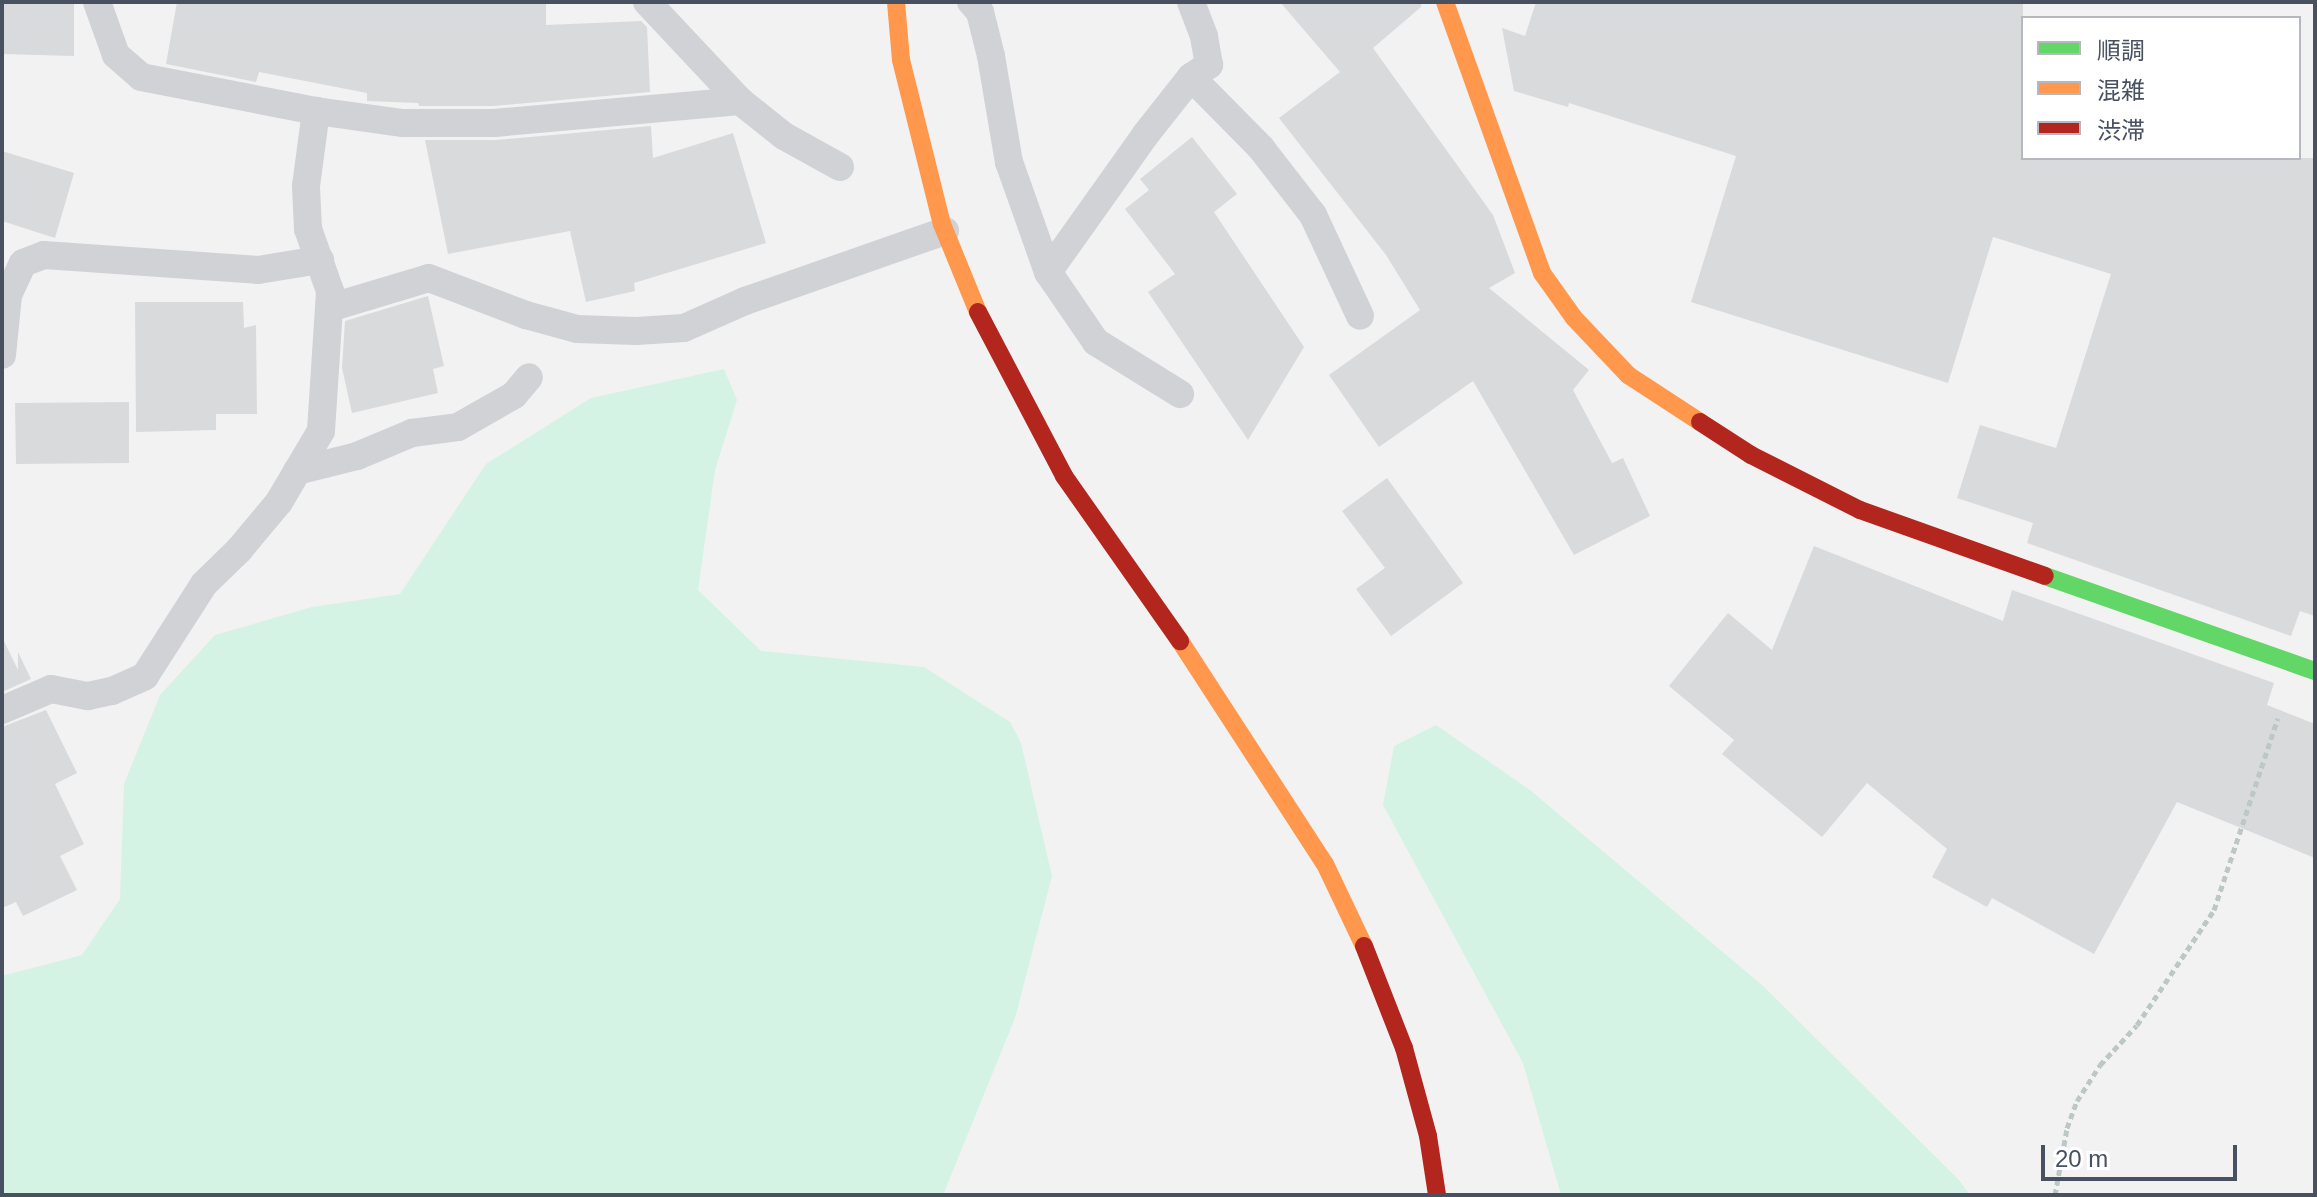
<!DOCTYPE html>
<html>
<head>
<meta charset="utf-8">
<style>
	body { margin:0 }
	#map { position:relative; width:2317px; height:1197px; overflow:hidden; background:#f2f2f2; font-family:Helvetica,"Noto Sans JP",sans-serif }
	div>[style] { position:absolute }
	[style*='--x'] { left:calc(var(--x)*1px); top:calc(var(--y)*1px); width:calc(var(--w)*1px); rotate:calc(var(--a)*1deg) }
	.green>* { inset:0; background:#d4f3e4 }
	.building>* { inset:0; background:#d9dadc }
	.path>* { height:5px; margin-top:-2.5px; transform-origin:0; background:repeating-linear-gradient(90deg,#bbc8c6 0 6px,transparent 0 10px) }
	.lane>* { height:28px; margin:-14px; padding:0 14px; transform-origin:14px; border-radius:14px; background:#d0d2d5 }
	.fast>* { height:18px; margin:-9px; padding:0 9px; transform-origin:9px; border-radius:9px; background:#63d668 }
	.slow>* { height:18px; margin:-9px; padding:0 9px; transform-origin:9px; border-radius:9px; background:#ff974d }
	.jam>* { height:18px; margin:-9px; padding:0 9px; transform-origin:9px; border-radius:9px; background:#b3261e }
	span { translate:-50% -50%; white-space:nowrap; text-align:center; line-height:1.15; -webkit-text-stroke:7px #fff; paint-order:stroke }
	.frame { position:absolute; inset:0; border:4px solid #475160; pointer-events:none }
	.legend { position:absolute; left:2021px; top:16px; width:280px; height:144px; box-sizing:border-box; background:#fff; border:2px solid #b5b9bf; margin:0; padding:10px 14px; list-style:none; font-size:24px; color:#475160 }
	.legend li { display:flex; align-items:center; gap:16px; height:40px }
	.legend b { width:40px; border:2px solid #b5b9bf }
	.scale { position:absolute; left:2041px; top:1145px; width:196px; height:36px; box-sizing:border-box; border:4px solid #475160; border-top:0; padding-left:10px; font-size:24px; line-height:28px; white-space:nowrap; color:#475160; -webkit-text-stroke:6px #fff; paint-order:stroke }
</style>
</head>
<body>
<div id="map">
	<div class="green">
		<i style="clip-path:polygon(724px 369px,737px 400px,715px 470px,698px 590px,761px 651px,924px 667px,1010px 722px,1021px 743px,1052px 876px,1015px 1018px,943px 1195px,2px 1195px,2px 976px,82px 955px,120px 899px,124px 784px,160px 695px,215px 635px,312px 607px,400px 594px,486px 464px,591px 398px)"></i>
		<i style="clip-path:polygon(1436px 725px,1530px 790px,1762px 985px,1959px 1180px,1970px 1195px,1561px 1195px,1523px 1063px,1383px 805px,1394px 746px)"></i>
	</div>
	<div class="building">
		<i style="clip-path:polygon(2px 2px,74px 3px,74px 56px,2px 54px)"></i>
		<i style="clip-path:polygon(177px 2px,546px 2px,546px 25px,641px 21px,647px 27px,650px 92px,493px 106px,419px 106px,418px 103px,367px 101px,367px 93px,259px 72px,256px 82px,166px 64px)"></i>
		<i style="clip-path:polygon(1280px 2px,1421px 2px,1421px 7px,1373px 48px,1493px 215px,1515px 273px,1489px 288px,1589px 370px,1573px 390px,1612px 463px,1623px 458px,1650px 516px,1574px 555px,1473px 381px,1379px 447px,1329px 375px,1420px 310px,1386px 255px,1279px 118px,1340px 72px)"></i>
		<i style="clip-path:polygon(1536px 2px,2023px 2px,2023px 158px,2315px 158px,2315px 616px,2300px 611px,2291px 636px,2027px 543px,2033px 523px,1957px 498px,1980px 425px,2056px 448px,2111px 274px,1993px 237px,1948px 383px,1691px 302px,1736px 156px,1569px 103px,1568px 107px,1514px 91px,1502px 28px,1525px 36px)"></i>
		<i style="clip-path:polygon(651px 126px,653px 158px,733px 133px,766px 243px,634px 283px,635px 291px,586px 302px,570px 231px,448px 254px,425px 140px,496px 140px)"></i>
		<i style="clip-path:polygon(1192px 137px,1237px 194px,1214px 212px,1304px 347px,1248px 440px,1148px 292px,1175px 274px,1125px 209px,1149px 190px,1140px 179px)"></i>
		<i style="clip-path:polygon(2px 151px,74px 173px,55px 238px,2px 221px)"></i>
		<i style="clip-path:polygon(428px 296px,444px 366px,433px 369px,438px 393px,352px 413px,342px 368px,345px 321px)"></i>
		<i style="clip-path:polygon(135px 302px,243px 302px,244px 328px,256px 325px,257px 414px,216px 414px,216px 430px,136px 432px)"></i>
		<i style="clip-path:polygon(129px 402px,129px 463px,16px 464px,15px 403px)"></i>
		<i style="clip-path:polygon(1387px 478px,1463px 583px,1391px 636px,1356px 589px,1385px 568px,1342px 511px)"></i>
		<i style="clip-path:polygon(1814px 546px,2003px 621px,2012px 590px,2274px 683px,2267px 705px,2315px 724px,2315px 858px,2177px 802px,2094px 954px,1992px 898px,1987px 907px,1932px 877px,1947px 849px,1867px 783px,1822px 837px,1722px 754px,1734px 740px,1669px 686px,1728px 613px,1772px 650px)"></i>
		<i style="clip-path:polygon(2px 637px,18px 670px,18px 652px,31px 679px,2px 692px)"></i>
		<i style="clip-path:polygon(46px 710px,77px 773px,55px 784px,84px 844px,60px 856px,77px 890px,23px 916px,16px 902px,2px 908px,2px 727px)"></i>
	</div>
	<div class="path">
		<i style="--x:2055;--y:1195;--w:68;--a:-79.8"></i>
		<i style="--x:2067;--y:1128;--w:29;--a:-70"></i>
		<i style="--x:2077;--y:1101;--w:43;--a:-57.4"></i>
		<i style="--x:2100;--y:1065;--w:54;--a:-47.2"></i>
		<i style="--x:2137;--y:1025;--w:138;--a:-56.2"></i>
		<i style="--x:2214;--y:910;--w:202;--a:-71.6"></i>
	</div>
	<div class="lane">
		<i style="--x:97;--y:2;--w:56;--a:70.3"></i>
		<i style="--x:116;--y:55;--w:33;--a:41"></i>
		<i style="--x:141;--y:77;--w:178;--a:11"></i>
		<i style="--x:316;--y:111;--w:88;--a:7.9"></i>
		<i style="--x:403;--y:123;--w:91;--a:0"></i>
		<i style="--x:494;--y:123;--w:247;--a:-5.1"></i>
		<i style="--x:647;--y:2;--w:136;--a:46.8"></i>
		<i style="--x:740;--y:101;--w:56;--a:38.5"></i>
		<i style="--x:784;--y:136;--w:64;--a:29"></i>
		<i style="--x:971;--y:2;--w:13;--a:48"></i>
		<i style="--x:980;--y:12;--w:45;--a:76"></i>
		<i style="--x:991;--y:56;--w:108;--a:80.4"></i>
		<i style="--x:1009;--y:162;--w:117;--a:70.5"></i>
		<i style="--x:1048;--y:272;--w:85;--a:55.6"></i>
		<i style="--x:1096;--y:342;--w:99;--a:31.8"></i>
		<i style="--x:1191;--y:77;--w:100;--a:45.4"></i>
		<i style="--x:1261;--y:148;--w:85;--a:52.2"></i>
		<i style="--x:1313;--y:215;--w:111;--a:65"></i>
		<i style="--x:1048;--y:272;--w:169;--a:-54.6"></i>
		<i style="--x:1146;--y:134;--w:73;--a:-51.7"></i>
		<i style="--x:1191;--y:77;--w:22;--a:-34"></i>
		<i style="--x:1209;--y:65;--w:29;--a:-100"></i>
		<i style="--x:1204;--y:36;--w:36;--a:-111"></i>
		<i style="--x:329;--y:308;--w:104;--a:-16.7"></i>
		<i style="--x:429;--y:278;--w:104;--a:20.9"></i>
		<i style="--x:526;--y:315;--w:53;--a:15.4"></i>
		<i style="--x:577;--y:329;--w:59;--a:1.9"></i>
		<i style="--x:636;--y:331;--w:48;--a:-3.6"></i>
		<i style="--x:684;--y:328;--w:67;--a:-23.9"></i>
		<i style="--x:745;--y:301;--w:212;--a:-19.3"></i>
		<i style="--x:2;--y:355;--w:60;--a:-84.3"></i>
		<i style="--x:8;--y:295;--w:35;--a:-65"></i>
		<i style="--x:23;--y:263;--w:22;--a:-21"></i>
		<i style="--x:44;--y:255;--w:215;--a:4"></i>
		<i style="--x:258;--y:270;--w:63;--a:-9.2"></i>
		<i style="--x:297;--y:471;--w:62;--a:-14"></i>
		<i style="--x:357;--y:456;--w:60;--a:-22.7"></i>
		<i style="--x:412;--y:433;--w:46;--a:-7.4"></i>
		<i style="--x:458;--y:427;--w:64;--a:-29.7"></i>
		<i style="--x:514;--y:395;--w:23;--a:-50"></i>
		<i style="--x:2;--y:710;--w:53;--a:-23.2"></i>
		<i style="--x:51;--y:689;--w:38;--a:11"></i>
		<i style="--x:88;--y:696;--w:25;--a:-12"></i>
		<i style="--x:112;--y:691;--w:36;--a:-24"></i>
		<i style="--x:145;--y:676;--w:109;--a:-57.3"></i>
		<i style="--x:204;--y:584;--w:49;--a:-44.2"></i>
		<i style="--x:239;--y:550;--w:62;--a:-50.2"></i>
		<i style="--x:279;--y:502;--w:82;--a:-59.4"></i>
		<i style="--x:321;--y:431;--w:140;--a:-86.3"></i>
		<i style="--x:330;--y:291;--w:66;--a:-109.5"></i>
		<i style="--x:308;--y:229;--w:43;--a:-92.7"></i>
		<i style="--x:306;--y:186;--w:76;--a:-82.4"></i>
	</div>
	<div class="fast">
		<i style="--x:2045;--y:576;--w:286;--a:19.4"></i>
	</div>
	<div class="slow">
		<i style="--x:896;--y:2;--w:58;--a:85.1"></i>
		<i style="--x:901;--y:60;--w:169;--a:76"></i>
		<i style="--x:942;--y:224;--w:95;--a:67.8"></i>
		<i style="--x:1445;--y:2;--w:288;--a:70.3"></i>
		<i style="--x:1542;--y:273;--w:55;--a:54.6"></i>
		<i style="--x:1574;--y:318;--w:79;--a:46.5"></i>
		<i style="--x:1628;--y:375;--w:86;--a:33.1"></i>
		<i style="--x:1180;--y:641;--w:266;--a:57"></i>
		<i style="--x:1325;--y:864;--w:91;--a:64.6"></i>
	</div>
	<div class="jam">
		<i style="--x:978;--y:312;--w:185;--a:62.3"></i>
		<i style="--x:1064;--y:476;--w:202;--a:54.9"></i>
		<i style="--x:1700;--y:422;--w:61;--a:32.9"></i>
		<i style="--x:1751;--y:455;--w:122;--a:26.8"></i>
		<i style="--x:1860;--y:510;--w:196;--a:19.6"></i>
		<i style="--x:1364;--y:946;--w:110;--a:68.6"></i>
		<i style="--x:1404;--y:1048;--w:91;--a:74.7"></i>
		<i style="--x:1428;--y:1136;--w:60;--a:81.3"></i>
	</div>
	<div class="frame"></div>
	<ul class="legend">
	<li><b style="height:10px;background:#63d668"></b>順調</li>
	<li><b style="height:10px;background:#ff974d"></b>混雑</li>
	<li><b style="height:10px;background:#b3261e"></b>渋滞</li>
	</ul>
	<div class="scale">20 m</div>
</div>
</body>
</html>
